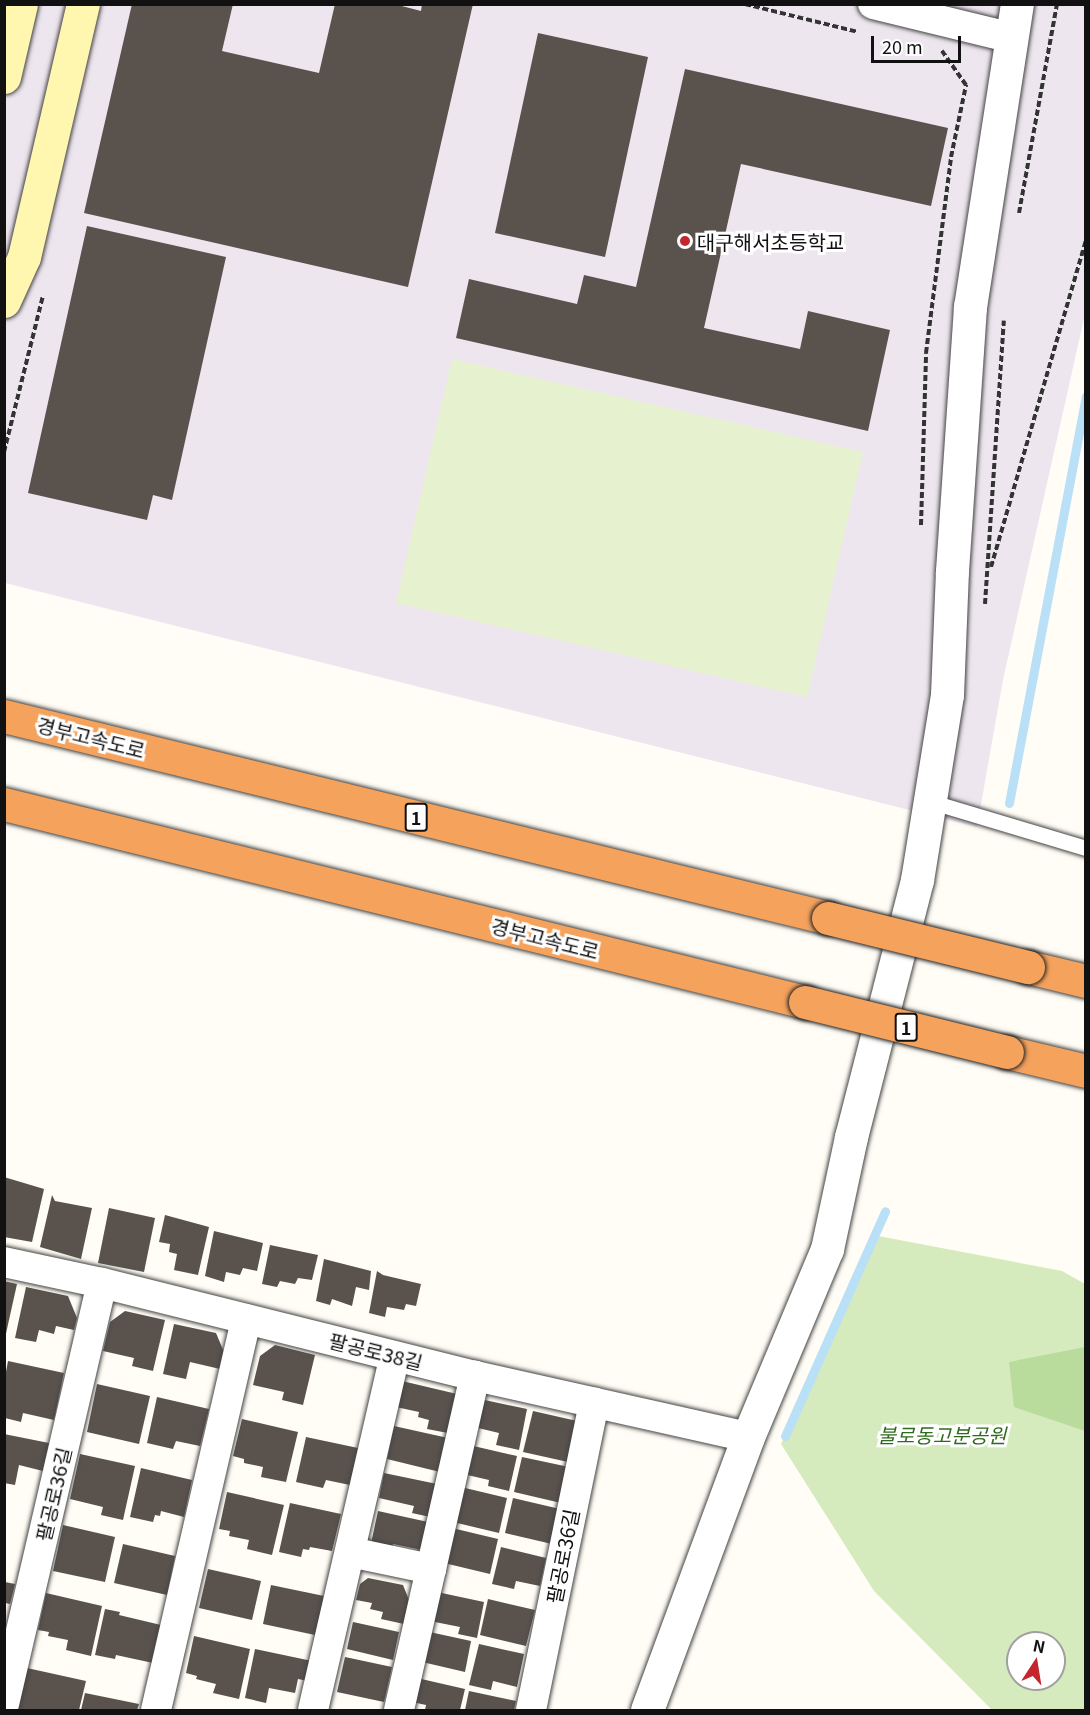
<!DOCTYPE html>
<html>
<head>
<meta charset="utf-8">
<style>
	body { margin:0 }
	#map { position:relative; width:1090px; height:1715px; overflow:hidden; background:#fffdf5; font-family:Georgia,"Noto Sans KR",serif }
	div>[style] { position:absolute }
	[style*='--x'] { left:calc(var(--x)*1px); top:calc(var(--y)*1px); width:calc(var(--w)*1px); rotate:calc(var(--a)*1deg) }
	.industrial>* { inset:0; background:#eee6ef }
	.green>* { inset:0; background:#d5ebbd }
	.forest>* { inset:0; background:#b9dc9c }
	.pitch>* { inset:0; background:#e6f2cf }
	.stream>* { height:9px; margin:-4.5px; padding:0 4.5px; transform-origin:4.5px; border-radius:4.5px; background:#b9e0f7 }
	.building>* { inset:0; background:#5a524d }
	.path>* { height:4px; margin-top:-2px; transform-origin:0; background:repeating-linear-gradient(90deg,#333 0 6px,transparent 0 9px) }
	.roads { filter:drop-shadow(0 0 2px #444) drop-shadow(0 0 2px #444) }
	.service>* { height:15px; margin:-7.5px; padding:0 7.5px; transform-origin:7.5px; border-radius:7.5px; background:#fff }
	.minor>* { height:30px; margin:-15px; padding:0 15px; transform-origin:15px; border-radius:15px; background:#fff }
	.tertiary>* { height:33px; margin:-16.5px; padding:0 16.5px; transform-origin:16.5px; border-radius:16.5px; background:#fff }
	.secondary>* { height:33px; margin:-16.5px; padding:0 16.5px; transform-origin:16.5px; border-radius:16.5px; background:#fff6b0 }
	.motorway>* { height:33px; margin:-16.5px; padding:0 16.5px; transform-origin:16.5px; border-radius:16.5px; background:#f5a25d }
	.bridges { filter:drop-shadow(0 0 2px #222) drop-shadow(0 0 2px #222) }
	.motorway-bridge>* { height:33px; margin:-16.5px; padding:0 16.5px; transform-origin:16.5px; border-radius:16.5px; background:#f5a25d }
	.dots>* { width:16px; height:16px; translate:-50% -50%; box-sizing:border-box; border:3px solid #fff; border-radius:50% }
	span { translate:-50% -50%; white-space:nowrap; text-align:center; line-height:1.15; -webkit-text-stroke:6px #fff; paint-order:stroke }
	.shield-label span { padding:2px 4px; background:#fff; border:2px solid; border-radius:4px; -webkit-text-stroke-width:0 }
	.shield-label { font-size:18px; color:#111; font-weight:700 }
	.poi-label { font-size:20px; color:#111 }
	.left { translate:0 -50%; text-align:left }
	.street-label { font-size:20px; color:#111 }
	.park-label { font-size:20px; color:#2f6b1f; font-style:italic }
	.frame { position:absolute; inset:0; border:6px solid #111; pointer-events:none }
	.north { position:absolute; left:1006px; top:1631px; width:60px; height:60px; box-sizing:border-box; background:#fff; border:2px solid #a0a0a0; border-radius:50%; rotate:12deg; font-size:16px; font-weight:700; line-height:24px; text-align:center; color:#111 }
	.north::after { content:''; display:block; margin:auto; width:21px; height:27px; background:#c4262e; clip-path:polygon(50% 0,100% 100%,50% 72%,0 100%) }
	.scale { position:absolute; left:871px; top:36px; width:90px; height:27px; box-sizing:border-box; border:3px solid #111; border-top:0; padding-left:8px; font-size:18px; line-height:21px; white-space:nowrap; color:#111; -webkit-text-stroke:4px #fff; paint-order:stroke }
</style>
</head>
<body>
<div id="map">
	<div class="industrial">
		<i style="clip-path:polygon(5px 5px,1085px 5px,1085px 314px,1003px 680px,977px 827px,5px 583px)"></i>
	</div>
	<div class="green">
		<i style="clip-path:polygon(evenodd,873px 1235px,1062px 1271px,1085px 1284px,1085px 1710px,992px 1710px,874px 1591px,781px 1444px,873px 1235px,1018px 1643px,1054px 1643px,1054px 1679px,1018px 1679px,1018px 1643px)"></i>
	</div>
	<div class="forest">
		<i style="clip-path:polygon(1085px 1347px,1085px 1431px,1014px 1407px,1009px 1362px)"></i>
	</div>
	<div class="pitch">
		<i style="clip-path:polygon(452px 359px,863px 452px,807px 697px,396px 603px)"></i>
	</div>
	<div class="stream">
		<i style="--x:1009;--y:803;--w:414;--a:-79.3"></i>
		<i style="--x:785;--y:1436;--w:246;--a:-66"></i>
	</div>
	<div class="building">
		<i style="clip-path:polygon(132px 4px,233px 4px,222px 51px,319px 73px,335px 4px,394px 4px,421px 11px,422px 4px,473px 4px,408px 287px,84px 213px)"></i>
		<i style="clip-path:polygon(538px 33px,648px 57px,605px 257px,495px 233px)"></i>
		<i style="clip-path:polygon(685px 69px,948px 128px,931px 206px,741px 164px,704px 328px,800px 349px,808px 311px,890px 330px,868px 431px,456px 338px,469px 279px,577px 304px,584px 275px,636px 287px)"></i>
		<i style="clip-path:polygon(87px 226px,226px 257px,172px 500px,153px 495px,147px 520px,28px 493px)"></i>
		<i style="clip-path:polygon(4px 1177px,44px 1189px,32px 1242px,4px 1237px)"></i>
		<i style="clip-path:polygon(52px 1195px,55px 1201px,92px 1208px,81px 1259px,40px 1247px)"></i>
		<i style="clip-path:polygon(109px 1208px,155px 1218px,144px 1272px,98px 1263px)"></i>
		<i style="clip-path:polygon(165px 1215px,209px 1227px,198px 1275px,174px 1270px,177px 1254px,169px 1252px,170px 1244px,159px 1242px)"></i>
		<i style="clip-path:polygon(214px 1231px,263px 1243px,257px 1271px,243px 1268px,240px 1275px,226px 1272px,224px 1282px,205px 1276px)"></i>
		<i style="clip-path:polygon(270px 1245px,318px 1255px,312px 1280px,298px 1278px,295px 1284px,280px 1281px,277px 1287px,262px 1284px)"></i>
		<i style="clip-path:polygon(324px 1259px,371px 1271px,369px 1290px,356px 1287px,352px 1306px,332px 1299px,330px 1305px,316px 1301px)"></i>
		<i style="clip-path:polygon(377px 1271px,383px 1275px,421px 1284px,416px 1306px,406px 1304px,404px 1310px,387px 1307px,385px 1317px,369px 1313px)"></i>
		<i style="clip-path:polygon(4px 1281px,17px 1284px,5px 1338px,4px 1338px)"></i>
		<i style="clip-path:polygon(26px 1287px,68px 1296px,77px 1318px,74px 1330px,56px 1326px,54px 1334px,39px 1330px,36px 1342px,15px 1338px)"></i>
		<i style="clip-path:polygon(125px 1311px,165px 1320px,153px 1371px,132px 1366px,134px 1358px,103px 1351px,110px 1322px)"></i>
		<i style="clip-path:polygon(174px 1324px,216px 1333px,224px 1352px,220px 1369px,190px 1362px,186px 1379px,163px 1374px)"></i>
		<i style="clip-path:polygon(275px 1345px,315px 1355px,303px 1405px,282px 1400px,284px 1392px,253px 1385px,260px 1356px)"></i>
		<i style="clip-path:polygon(8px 1361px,64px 1373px,54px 1420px,23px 1413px,21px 1422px,5px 1418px,5px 1377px)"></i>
		<i style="clip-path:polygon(402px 1381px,457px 1394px,448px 1433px,427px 1429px,429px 1420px,418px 1417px,419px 1412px,396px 1407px)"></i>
		<i style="clip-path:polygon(97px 1384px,150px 1396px,139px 1444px,87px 1432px)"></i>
		<i style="clip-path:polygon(157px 1397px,209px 1409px,200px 1446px,176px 1441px,173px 1449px,147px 1443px)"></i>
		<i style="clip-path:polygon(480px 1399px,527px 1409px,519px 1450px,496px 1445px,499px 1433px,474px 1427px)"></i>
		<i style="clip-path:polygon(533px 1411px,577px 1421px,568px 1462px,523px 1452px)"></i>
		<i style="clip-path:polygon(242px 1419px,298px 1432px,286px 1482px,261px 1477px,263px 1467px,244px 1463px,244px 1459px,233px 1456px)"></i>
		<i style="clip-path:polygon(394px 1426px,448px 1438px,440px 1472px,387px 1459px)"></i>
		<i style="clip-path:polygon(4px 1434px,49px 1443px,43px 1471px,19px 1465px,15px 1485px,4px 1483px)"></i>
		<i style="clip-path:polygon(306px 1437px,358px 1448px,350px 1485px,326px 1480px,323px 1488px,296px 1482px)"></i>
		<i style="clip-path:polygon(469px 1445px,517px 1456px,509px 1491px,488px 1486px,489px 1480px,463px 1474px)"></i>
		<i style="clip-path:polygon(80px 1454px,135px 1466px,123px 1520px,101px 1515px,103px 1507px,70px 1499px)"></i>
		<i style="clip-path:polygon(522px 1457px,569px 1467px,561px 1503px,514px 1492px)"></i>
		<i style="clip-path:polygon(141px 1468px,192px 1480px,184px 1517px,161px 1511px,160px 1516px,155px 1515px,153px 1522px,130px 1517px)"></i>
		<i style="clip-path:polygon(384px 1473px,437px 1484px,430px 1517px,412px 1513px,414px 1506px,379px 1498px)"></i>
		<i style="clip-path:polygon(461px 1487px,507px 1498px,499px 1533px,453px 1522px)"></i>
		<i style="clip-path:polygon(227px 1492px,284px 1505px,272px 1555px,247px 1549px,249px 1540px,229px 1536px,230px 1531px,219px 1529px)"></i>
		<i style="clip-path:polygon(513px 1498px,560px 1509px,552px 1544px,505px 1533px)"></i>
		<i style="clip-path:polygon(290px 1503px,341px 1514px,332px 1551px,310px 1547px,309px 1550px,303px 1549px,301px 1557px,279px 1552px)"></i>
		<i style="clip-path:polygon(378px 1511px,428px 1522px,422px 1550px,393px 1544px,391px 1553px,370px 1548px)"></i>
		<i style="clip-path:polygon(63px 1525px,115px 1537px,105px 1582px,53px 1571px)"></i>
		<i style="clip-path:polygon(452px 1528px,498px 1539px,490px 1574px,444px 1563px)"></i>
		<i style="clip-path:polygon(123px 1544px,175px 1556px,167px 1595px,114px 1583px)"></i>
		<i style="clip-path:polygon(501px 1547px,546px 1558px,540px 1586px,516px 1581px,514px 1589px,492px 1584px)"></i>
		<i style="clip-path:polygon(208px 1569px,261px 1581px,252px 1620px,199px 1608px)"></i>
		<i style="clip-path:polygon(368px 1578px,403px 1585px,409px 1600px,404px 1624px,381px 1619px,383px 1612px,370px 1609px,372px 1603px,356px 1600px,360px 1584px)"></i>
		<i style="clip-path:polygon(5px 1582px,15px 1584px,10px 1604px,5px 1603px)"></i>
		<i style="clip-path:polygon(271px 1585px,324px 1596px,315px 1635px,263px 1624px)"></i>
		<i style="clip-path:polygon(437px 1592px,484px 1602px,477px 1638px,458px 1634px,460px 1627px,430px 1621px)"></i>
		<i style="clip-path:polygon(46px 1593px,102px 1606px,91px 1656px,66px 1650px,68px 1640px,48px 1636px,49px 1632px,38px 1630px)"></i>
		<i style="clip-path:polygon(488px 1599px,535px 1610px,526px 1646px,480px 1635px)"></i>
		<i style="clip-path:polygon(105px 1609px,120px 1612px,119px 1615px,161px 1625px,153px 1663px,116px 1655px,115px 1659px,95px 1655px)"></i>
		<i style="clip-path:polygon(353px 1622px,399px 1632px,393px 1660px,347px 1649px)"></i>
		<i style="clip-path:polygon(425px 1631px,471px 1641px,465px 1672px,418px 1661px)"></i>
		<i style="clip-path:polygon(194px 1636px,250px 1649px,239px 1699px,213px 1693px,216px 1684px,196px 1679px,197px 1676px,186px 1673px)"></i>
		<i style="clip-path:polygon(479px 1644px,524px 1654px,517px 1687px,493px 1681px,491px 1690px,469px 1685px)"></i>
		<i style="clip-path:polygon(255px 1649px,312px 1661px,308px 1681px,298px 1679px,295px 1693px,269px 1688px,266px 1703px,245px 1698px)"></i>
		<i style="clip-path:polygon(345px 1657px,392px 1667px,384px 1702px,337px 1692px)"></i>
		<i style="clip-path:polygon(27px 1668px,86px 1681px,79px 1710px,18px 1710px)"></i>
		<i style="clip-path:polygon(417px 1678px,465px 1689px,460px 1710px,425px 1710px,426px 1705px,412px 1702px)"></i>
		<i style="clip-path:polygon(469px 1691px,516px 1701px,514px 1710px,465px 1710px)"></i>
		<i style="clip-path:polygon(85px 1693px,139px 1704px,137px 1710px,81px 1710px)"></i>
	</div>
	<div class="path">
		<i style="--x:745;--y:4;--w:116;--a:13.9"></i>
		<i style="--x:1019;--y:213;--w:212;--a:-79.7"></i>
		<i style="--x:4;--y:452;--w:161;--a:-76"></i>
		<i style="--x:921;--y:525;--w:172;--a:-88.3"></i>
		<i style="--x:926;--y:353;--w:198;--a:-82.7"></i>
		<i style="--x:951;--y:157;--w:74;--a:-78.2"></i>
		<i style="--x:966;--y:85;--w:42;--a:-125.2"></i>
		<i style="--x:991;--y:567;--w:341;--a:-73.8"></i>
		<i style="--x:985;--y:604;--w:284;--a:-86.2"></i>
	</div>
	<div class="roads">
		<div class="service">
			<i style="--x:929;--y:801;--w:164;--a:16.7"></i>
		</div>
		<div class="minor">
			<i style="--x:873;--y:4;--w:143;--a:13.7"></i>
			<i style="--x:4;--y:1262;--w:100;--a:12.1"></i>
			<i style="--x:102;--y:1283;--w:384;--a:14"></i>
			<i style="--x:475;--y:1376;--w:280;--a:12.6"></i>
			<i style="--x:350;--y:1552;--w:83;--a:11.9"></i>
			<i style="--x:4;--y:1704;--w:432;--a:-76.9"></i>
			<i style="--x:156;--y:1710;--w:401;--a:-77"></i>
			<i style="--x:313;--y:1710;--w:363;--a:-77"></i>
			<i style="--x:399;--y:1710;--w:343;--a:-77.2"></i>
			<i style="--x:531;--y:1710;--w:314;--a:-78.4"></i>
		</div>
		<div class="tertiary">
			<i style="--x:647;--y:1710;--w:291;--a:-69.7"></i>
			<i style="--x:748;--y:1437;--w:204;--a:-67.2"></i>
			<i style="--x:827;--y:1249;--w:115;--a:-77.9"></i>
			<i style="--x:851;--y:1137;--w:265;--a:-75.6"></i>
			<i style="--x:917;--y:880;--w:187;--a:-80.8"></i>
			<i style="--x:947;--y:695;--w:124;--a:-87.7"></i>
			<i style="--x:952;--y:571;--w:265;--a:-86.1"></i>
			<i style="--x:970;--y:307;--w:307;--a:-81.2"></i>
		</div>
		<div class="secondary">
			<i style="--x:4;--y:77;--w:75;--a:-76.9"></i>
			<i style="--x:4;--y:301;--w:48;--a:-65.6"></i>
			<i style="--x:24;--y:257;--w:260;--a:-76.9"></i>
		</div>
		<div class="motorway">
			<i style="--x:4;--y:716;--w:848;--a:13.77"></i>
			<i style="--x:4;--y:804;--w:825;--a:13.88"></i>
			<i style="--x:1028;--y:967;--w:60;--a:13.6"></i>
			<i style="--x:1007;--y:1052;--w:81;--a:13.5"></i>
		</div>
	</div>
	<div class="bridges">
		<div class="motorway-bridge">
			<i style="--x:828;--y:918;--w:206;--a:13.8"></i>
			<i style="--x:805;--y:1002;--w:208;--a:13.9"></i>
		</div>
	</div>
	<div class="dots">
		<i style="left:685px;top:241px;background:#c4262e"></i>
	</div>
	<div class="shield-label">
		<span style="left:416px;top:817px">1</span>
		<span style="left:906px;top:1027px">1</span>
	</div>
	<div class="poi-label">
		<span class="left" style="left:697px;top:241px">대구해서초등학교</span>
	</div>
	<div class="street-label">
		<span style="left:91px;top:737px;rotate:14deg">경부고속도로</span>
		<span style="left:545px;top:938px;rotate:14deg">경부고속도로</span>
		<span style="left:376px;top:1351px;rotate:14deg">팔공로38길</span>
		<span style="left:53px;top:1494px;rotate:-77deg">팔공로36길</span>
		<span style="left:562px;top:1556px;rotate:-79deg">팔공로36길</span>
	</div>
	<div class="park-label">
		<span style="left:942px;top:1434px">불로동고분공원</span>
	</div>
	<div class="frame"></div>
	<div class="north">N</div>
	<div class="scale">20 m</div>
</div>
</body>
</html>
